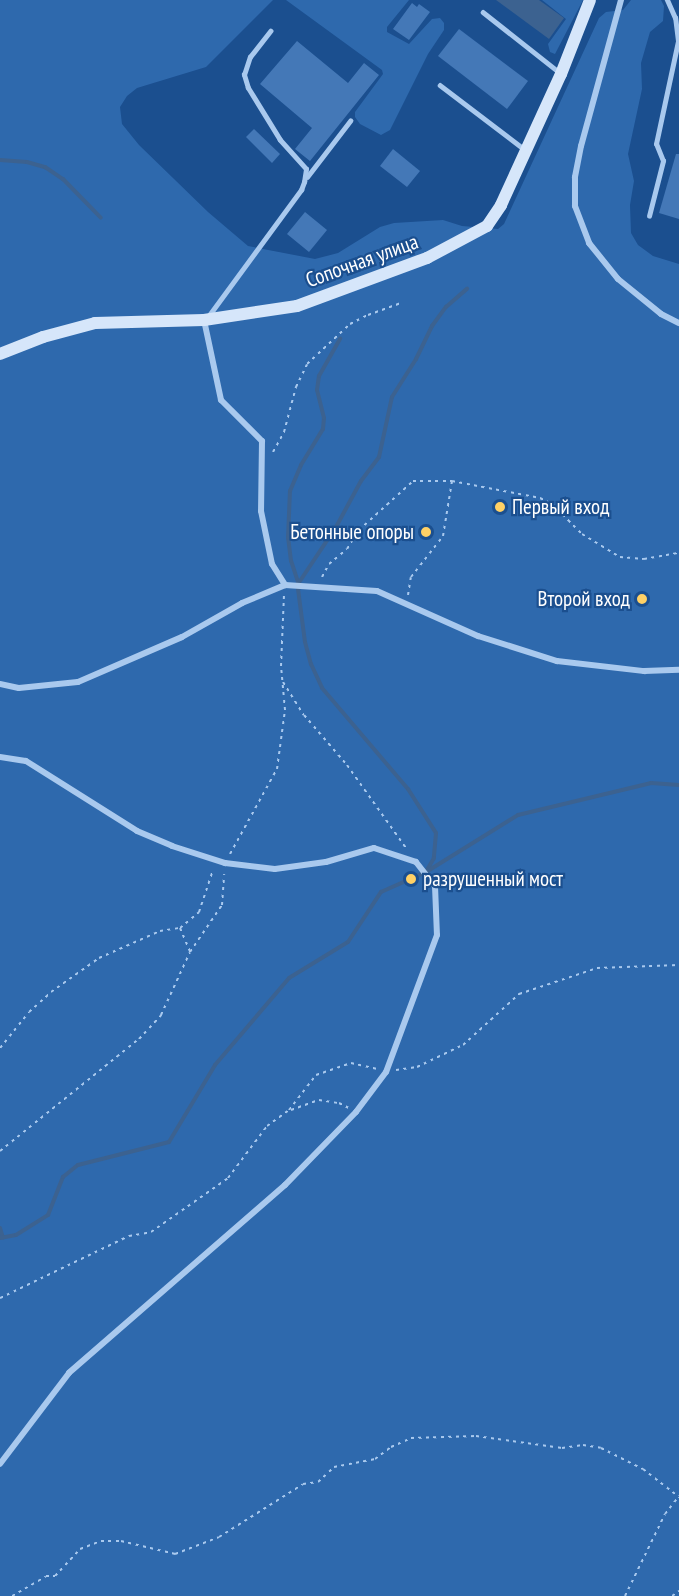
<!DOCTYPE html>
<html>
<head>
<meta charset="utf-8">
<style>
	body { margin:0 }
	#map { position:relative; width:679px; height:1596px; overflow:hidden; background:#1b4f8f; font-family:"PT Sans Narrow",sans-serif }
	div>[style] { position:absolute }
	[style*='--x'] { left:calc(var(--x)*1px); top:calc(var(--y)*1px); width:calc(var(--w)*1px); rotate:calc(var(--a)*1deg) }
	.green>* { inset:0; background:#2e69ad }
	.water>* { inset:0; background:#3c6290 }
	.stream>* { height:4px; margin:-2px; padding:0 2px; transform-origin:2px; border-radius:2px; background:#3c6290 }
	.building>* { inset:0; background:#4478b7 }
	.path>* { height:2px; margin-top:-1px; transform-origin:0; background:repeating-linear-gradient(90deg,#a9c9ee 0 3px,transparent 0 7.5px) }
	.lane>* { height:4.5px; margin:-2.25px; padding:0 2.25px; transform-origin:2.25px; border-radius:2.25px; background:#a9c9ee }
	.street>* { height:6px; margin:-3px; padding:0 3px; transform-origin:3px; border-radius:3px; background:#a9c9ee }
	.secondary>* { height:12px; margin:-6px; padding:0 6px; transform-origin:6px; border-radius:6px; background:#d6e6fa }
	.dots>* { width:16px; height:16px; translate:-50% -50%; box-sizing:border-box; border:3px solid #1b4f8f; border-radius:50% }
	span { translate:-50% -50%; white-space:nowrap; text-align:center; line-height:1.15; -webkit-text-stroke:4.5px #1b4f8f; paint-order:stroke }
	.street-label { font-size:21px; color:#fff }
	.poi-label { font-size:21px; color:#fff }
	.left { translate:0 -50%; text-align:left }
	.right { translate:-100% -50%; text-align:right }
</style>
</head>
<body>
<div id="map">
	<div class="green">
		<i style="clip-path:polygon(0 0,273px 0,206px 67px,137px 88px,127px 96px,120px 107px,122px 124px,139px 145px,208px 212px,248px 246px,315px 259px,338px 253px,380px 227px,394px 223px,443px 220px,462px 226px,498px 229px,504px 224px,599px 18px,606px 12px,623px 10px,631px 0,661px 0,664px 6px,663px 21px,650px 32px,641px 63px,642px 89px,628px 154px,634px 181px,630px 205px,631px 233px,638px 245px,653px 256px,679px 264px,679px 1596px,0 1596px)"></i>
		<i style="clip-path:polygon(286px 0,409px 0,387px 27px,387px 32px,409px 44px,432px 19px,440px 18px,444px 23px,444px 30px,428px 54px,390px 130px,381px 135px,360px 124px,355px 117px,355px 112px,383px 74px,382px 70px)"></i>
		<i style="clip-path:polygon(542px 0,583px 0,555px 54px,550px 52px,548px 44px,566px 19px)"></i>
	</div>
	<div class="water">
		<i style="clip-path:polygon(496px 0,539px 0,564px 18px,549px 39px)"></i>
	</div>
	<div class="stream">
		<i style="--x:0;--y:160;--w:27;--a:4"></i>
		<i style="--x:27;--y:162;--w:19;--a:16"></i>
		<i style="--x:45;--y:167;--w:22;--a:34"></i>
		<i style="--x:63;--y:179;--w:54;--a:45.7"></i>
		<i style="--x:298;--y:582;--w:22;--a:-108"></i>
		<i style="--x:291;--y:561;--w:23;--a:-97"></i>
		<i style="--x:288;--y:538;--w:47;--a:-87.6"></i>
		<i style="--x:290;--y:491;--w:28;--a:-67"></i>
		<i style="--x:301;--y:465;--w:42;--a:-58.6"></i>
		<i style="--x:323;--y:429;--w:11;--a:-85"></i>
		<i style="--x:324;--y:418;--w:29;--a:-104"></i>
		<i style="--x:317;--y:390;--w:14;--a:-82"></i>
		<i style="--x:319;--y:376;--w:43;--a:-60.4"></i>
		<i style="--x:298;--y:584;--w:69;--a:-56.3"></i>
		<i style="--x:336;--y:527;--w:52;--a:-61.5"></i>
		<i style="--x:361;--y:481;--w:30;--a:-53"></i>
		<i style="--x:379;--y:457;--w:61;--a:-77.8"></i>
		<i style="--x:392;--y:397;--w:45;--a:-57.7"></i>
		<i style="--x:416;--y:359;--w:37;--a:-64"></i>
		<i style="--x:432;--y:326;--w:24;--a:-54"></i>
		<i style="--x:446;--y:307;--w:28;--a:-41"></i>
		<i style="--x:298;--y:589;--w:53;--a:82.5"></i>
		<i style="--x:305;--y:642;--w:23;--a:75"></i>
		<i style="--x:311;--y:664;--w:26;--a:65"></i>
		<i style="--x:322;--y:688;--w:133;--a:49.6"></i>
		<i style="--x:408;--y:789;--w:52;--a:57.5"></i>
		<i style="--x:436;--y:833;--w:25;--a:95"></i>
		<i style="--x:434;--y:858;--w:14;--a:120"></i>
		<i style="--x:0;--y:1228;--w:10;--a:73"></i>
		<i style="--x:0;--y:1238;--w:16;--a:-11"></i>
		<i style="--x:16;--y:1235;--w:38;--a:-32"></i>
		<i style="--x:48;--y:1215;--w:41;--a:-68.5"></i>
		<i style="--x:63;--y:1177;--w:19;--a:-39"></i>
		<i style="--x:78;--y:1165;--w:94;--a:-14.2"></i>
		<i style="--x:169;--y:1142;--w:90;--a:-59.1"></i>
		<i style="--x:215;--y:1065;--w:114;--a:-49.6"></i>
		<i style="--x:289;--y:978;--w:69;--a:-31.4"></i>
		<i style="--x:348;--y:942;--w:60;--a:-56.6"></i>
		<i style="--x:381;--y:892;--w:49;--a:-24"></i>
		<i style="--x:426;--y:872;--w:108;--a:-31.8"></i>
		<i style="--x:518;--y:815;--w:137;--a:-13.5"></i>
		<i style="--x:651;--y:783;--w:28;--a:4"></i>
	</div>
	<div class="building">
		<i style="clip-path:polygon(412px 3px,417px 7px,419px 4px,430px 12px,409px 40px,393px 29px)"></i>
		<i style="clip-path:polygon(459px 29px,528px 81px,507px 109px,438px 56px)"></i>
		<i style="clip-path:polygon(297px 41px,348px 83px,364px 63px,379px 75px,310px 161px,295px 149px,312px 128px,260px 84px)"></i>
		<i style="clip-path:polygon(254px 129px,280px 154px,272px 163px,246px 137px)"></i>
		<i style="clip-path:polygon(393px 149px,420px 171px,407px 187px,380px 166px)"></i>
		<i style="clip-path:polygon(676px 154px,679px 154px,679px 219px,659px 213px)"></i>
		<i style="clip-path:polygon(305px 212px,327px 230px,309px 252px,287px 234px)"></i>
	</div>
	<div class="path">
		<i style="--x:273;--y:452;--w:23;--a:-61"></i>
		<i style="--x:284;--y:432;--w:47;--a:-75.1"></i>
		<i style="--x:296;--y:387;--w:25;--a:-64"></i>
		<i style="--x:307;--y:364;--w:59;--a:-42.9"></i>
		<i style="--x:350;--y:324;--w:20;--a:-27"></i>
		<i style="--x:368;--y:315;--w:35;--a:-20"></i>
		<i style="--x:322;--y:577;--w:15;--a:-62"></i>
		<i style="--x:329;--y:564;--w:23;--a:-40"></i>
		<i style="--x:347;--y:549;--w:22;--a:-58"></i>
		<i style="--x:359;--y:530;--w:73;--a:-42.2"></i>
		<i style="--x:413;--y:481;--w:39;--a:0"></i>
		<i style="--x:452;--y:481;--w:90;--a:10.9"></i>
		<i style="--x:540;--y:498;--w:13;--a:27"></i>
		<i style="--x:552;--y:504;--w:42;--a:45"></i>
		<i style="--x:582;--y:534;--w:44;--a:31.2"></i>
		<i style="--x:620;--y:557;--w:24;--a:5"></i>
		<i style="--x:644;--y:559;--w:36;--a:-10"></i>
		<i style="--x:408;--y:595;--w:18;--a:-81"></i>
		<i style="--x:411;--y:577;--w:52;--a:-52"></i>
		<i style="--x:443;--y:536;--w:56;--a:-80.7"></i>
		<i style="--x:283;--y:682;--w:39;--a:58"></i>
		<i style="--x:304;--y:715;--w:66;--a:49.3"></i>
		<i style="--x:347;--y:765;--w:102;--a:54.6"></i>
		<i style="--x:230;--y:854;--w:97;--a:-61.1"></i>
		<i style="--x:277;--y:769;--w:60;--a:-82.3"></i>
		<i style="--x:285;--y:710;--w:44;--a:-95.2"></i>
		<i style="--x:281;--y:666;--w:72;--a:-87.6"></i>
		<i style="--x:180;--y:928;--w:26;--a:67"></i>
		<i style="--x:0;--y:1048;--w:46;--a:-51.1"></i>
		<i style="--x:29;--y:1012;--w:30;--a:-42"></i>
		<i style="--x:51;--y:992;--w:59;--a:-35.3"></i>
		<i style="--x:99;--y:958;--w:67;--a:-23.9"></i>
		<i style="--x:160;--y:931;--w:20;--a:-9"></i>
		<i style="--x:180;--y:928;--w:25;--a:-40"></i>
		<i style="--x:199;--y:912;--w:44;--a:-71.6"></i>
		<i style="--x:396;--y:1070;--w:21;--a:-8"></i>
		<i style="--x:417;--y:1067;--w:51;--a:-25.6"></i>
		<i style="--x:463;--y:1045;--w:76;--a:-42.3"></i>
		<i style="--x:519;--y:994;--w:82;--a:-18.4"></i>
		<i style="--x:597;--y:968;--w:82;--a:-2.1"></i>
		<i style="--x:291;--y:1110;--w:30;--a:-20"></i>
		<i style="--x:319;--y:1100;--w:20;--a:9"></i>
		<i style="--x:339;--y:1103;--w:11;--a:27"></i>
		<i style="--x:0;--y:1151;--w:179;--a:-38.9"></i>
		<i style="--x:139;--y:1039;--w:33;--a:-47"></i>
		<i style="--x:161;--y:1015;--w:69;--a:-65.3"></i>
		<i style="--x:190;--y:952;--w:57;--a:-55.8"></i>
		<i style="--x:222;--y:905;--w:31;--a:-86"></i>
		<i style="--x:0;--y:1298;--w:143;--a:-25.7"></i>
		<i style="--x:129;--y:1236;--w:22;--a:-10"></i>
		<i style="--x:151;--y:1232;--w:94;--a:-35"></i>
		<i style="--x:228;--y:1178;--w:65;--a:-53.1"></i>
		<i style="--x:267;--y:1126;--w:27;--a:-36"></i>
		<i style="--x:289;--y:1110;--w:44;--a:-52.4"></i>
		<i style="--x:316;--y:1075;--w:37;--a:-19"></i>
		<i style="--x:351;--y:1063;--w:26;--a:13"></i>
		<i style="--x:12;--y:1596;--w:39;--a:-30"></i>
		<i style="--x:46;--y:1576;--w:9;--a:0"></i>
		<i style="--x:55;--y:1576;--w:37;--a:-47"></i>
		<i style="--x:80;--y:1549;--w:22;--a:-21"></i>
		<i style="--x:101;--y:1541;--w:20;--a:0"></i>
		<i style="--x:121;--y:1541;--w:56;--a:13.5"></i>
		<i style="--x:175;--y:1554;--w:47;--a:-21.1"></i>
		<i style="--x:219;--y:1537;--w:99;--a:-32.2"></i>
		<i style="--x:303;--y:1484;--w:15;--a:-8"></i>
		<i style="--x:318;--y:1482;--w:22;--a:-43"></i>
		<i style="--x:334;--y:1467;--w:42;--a:-11"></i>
		<i style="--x:375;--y:1459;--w:20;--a:-37"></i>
		<i style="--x:391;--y:1447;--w:22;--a:-24"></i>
		<i style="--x:411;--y:1438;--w:65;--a:-1.8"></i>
		<i style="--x:476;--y:1436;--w:87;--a:7.9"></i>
		<i style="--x:562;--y:1448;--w:21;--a:-8"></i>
		<i style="--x:583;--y:1445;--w:18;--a:9"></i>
		<i style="--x:601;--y:1448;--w:47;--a:26.6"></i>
		<i style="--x:643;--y:1469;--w:46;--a:37.9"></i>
		<i style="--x:625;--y:1596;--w:91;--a:-64"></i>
		<i style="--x:665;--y:1514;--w:23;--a:-52"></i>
		<i style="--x:672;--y:1596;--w:9;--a:-36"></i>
	</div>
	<div class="lane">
		<i style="--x:483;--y:12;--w:97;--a:38.3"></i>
		<i style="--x:440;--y:85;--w:106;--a:37.3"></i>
		<i style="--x:307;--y:177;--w:71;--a:-52.5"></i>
		<i style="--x:649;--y:216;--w:57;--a:-75.7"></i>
		<i style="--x:663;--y:161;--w:18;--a:-112"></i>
		<i style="--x:656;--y:144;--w:105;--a:-77.9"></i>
		<i style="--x:678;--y:41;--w:23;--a:-97"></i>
		<i style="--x:675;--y:18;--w:20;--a:-114"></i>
		<i style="--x:207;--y:318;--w:159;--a:-53.7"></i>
		<i style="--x:301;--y:190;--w:9;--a:-69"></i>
		<i style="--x:304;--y:182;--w:13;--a:-81"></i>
		<i style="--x:306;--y:169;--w:39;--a:-132"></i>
		<i style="--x:280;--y:140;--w:61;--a:-121.6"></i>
		<i style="--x:248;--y:88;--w:14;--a:-107"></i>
		<i style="--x:244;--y:75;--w:19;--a:-72"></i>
		<i style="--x:250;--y:57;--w:33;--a:-52"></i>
	</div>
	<div class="street">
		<i style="--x:621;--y:0;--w:151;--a:105.3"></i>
		<i style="--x:581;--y:146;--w:32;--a:101"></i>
		<i style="--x:575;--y:177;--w:29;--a:90"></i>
		<i style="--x:575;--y:206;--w:40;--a:69"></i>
		<i style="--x:589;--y:243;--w:46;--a:51.1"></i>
		<i style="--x:618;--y:279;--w:55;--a:39.1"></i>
		<i style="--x:661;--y:314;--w:20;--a:27"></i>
		<i style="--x:204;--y:320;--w:82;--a:78"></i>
		<i style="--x:221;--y:400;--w:58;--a:45"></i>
		<i style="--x:262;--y:441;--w:70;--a:90.8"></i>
		<i style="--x:261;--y:511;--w:54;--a:78.3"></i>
		<i style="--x:272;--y:564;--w:25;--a:58"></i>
		<i style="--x:0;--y:684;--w:19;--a:12"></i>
		<i style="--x:19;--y:688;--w:59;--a:-5.8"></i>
		<i style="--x:78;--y:682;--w:113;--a:-23.4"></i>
		<i style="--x:182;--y:637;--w:69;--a:-29.5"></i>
		<i style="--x:242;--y:603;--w:47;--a:-22.7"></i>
		<i style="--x:285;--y:585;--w:92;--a:3.7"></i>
		<i style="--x:377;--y:591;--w:111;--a:24"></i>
		<i style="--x:478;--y:636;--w:83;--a:17.6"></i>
		<i style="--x:557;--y:661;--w:88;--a:6.6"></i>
		<i style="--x:644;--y:671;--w:35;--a:-2"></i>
		<i style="--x:0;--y:757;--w:26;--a:9"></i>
		<i style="--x:26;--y:761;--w:131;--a:32.2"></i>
		<i style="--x:137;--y:831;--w:38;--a:23"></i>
		<i style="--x:172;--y:846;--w:56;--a:17.8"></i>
		<i style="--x:225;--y:863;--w:50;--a:6.8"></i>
		<i style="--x:275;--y:869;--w:51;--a:-7.8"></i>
		<i style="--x:326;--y:862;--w:50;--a:-16.3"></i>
		<i style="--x:374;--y:848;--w:44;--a:18.4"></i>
		<i style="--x:416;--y:862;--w:31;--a:52"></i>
		<i style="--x:435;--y:886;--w:49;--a:87.7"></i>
		<i style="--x:437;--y:935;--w:146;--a:110.4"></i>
		<i style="--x:386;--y:1072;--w:50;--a:126.9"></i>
		<i style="--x:356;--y:1112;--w:102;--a:134.2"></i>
		<i style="--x:285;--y:1185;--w:286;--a:139"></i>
		<i style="--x:69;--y:1373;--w:114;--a:127.2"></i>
	</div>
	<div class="secondary">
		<i style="--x:0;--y:354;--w:46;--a:-21.6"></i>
		<i style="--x:43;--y:337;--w:54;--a:-15.1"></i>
		<i style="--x:95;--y:323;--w:109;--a:-1.6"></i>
		<i style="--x:204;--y:320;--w:94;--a:-8.6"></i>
		<i style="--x:297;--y:306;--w:139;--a:-20.3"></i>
		<i style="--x:427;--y:258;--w:68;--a:-28.1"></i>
		<i style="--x:487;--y:226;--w:25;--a:-56"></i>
		<i style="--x:501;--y:205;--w:144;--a:-65.4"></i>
		<i style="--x:561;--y:74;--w:79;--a:-68.6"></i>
	</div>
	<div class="dots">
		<i style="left:500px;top:507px;background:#ffd166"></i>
		<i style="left:426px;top:532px;background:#ffd166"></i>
		<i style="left:642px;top:599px;background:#ffd166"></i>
		<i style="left:411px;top:879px;background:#ffd166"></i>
	</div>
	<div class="street-label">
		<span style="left:362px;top:261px;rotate:-20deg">Сопочная улица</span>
	</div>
	<div class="poi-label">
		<span class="left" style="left:512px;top:507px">Первый вход</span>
		<span class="right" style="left:414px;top:532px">Бетонные опоры</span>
		<span class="right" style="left:630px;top:599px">Второй вход</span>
		<span class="left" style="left:423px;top:879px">разрушенный мост</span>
	</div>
</div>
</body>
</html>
